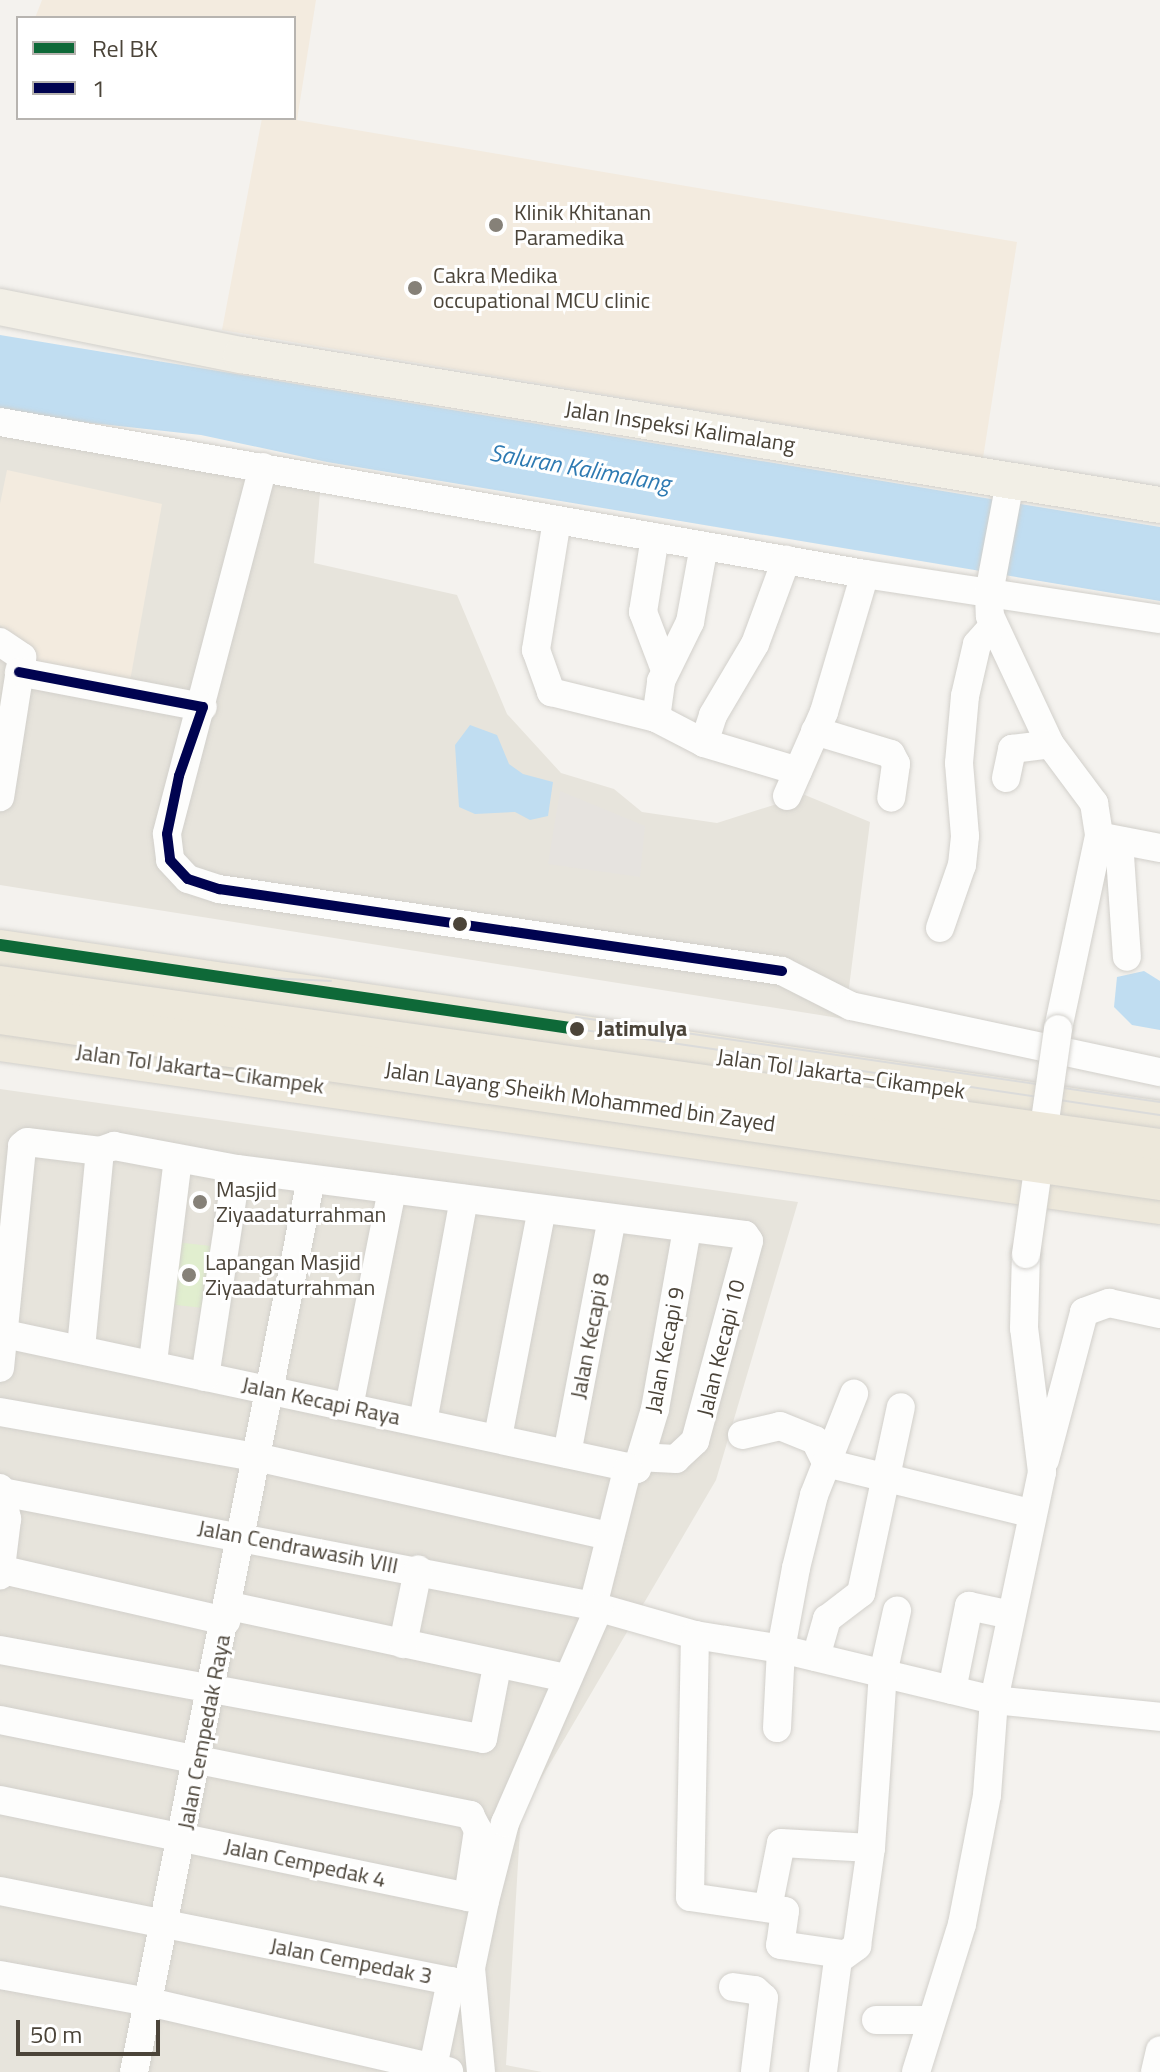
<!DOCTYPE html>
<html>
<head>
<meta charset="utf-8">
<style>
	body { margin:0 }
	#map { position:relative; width:1160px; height:2072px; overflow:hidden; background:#f4f2ee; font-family:"Titillium Web",sans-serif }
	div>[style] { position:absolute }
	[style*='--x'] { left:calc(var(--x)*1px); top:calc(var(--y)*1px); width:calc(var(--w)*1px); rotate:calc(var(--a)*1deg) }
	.residential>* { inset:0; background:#e7e4dc }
	.commercial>* { inset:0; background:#f3ebdf }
	.green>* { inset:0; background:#e1eecf }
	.parking>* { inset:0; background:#e6e3df }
	.water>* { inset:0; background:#c0ddf1 }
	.roads { filter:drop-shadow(0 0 2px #d2d0cb) drop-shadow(0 0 2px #d2d0cb) }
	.minor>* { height:28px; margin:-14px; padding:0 14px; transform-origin:14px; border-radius:14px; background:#fdfdfc }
	.major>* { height:36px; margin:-18px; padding:0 18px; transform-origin:18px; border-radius:18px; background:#f2efe6 }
	.highway>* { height:40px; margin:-20px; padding:0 20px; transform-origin:20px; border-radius:20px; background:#ede8db }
	.tram>* { height:2px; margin:-1px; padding:0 1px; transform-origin:1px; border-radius:1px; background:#dbdbda }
	.bridges { filter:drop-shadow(0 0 2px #d2d0cb) drop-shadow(0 0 2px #d2d0cb) }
	.minor-bridge>* { height:28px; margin:-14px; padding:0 14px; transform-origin:14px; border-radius:14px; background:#fdfdfc }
	.highway-bridge>* { height:40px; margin:-20px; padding:0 20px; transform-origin:20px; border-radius:20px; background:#ede8db }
	.bus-1>* { height:10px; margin:-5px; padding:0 5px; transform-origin:5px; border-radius:5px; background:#000350 }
	.rail-1>* { height:12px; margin:-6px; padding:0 6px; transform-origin:6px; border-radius:6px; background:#0e6938 }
	.dots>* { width:22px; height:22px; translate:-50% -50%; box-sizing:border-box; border:4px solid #fff; border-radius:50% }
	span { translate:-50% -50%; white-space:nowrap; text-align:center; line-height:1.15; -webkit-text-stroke:6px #fff; paint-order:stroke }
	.poi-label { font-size:22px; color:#4b4439 }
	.left { translate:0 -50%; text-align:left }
	.street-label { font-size:22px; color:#4b4439 }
	.stop-label { font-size:22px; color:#4b4439; font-weight:700 }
	.water-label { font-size:24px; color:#2e7ab2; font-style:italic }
	.legend { position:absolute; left:16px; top:16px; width:280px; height:104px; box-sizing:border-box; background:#fff; border:2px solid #b7b4b0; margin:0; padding:10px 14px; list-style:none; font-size:24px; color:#4b4439 }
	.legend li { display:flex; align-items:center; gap:16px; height:40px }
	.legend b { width:40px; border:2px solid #b7b4b0 }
	.scale { position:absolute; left:16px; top:2020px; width:144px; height:36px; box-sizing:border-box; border:4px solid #4b4439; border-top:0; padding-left:10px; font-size:24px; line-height:28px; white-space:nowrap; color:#4b4439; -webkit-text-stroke:6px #fff; paint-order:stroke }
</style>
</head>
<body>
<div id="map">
	<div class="residential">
		<i style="clip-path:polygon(0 432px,320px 492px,314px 563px,457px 595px,507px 714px,561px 773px,614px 789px,642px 812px,717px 823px,805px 795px,870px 822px,845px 1019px,0 885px)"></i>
		<i style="clip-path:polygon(0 1089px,798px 1202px,716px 1480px,521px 1813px,506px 2065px,542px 2072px,0 2072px)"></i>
	</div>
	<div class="commercial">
		<i style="clip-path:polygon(42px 0,316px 0,297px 120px,1017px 242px,983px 458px,222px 330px,262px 118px,294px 118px,294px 18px,35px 18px)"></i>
		<i style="clip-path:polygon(7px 470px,162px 504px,130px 681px,40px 663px,0 625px,0 504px)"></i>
	</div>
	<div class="green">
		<i style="clip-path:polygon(175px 1242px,211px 1246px,203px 1308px,167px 1304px)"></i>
	</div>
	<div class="parking">
		<i style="clip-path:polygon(560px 791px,645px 826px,640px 877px,548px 864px)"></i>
	</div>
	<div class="water">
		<i style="clip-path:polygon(0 335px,1160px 527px,1160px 601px,327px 462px,201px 435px,0 413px)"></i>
		<i style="clip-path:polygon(470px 725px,497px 735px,509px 764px,523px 774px,553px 782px,548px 816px,530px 820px,515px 812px,475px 814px,459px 807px,455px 745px)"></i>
		<i style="clip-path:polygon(1144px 971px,1160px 981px,1160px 1030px,1132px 1025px,1114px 1007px,1117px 977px)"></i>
	</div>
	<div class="roads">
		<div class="minor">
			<i style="--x:0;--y:422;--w:878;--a:9.97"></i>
			<i style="--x:865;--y:574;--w:298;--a:8.7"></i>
			<i style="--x:263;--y:467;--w:379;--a:104.7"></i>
			<i style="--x:167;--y:834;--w:26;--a:83"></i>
			<i style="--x:170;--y:860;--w:26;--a:47"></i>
			<i style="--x:188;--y:879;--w:33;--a:18"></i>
			<i style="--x:219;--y:889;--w:569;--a:8.29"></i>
			<i style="--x:782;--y:971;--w:77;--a:26.9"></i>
			<i style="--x:851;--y:1006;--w:316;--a:12.1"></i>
			<i style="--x:1010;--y:482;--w:113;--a:100.7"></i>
			<i style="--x:989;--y:593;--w:23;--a:88"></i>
			<i style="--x:990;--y:616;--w:141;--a:64.9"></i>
			<i style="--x:1050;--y:744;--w:74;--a:53.3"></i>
			<i style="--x:1094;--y:803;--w:33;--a:81"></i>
			<i style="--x:1099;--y:836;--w:197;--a:102"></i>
			<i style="--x:557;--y:520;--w:132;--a:99.2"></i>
			<i style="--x:536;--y:650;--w:45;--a:70.3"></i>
			<i style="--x:551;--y:692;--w:108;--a:13.9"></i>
			<i style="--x:656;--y:718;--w:54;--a:27.5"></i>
			<i style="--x:704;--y:743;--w:98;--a:16.6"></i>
			<i style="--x:655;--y:537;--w:76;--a:99.1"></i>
			<i style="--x:643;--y:612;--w:62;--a:69.2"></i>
			<i style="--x:0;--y:642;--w:27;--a:34"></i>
			<i style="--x:22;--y:657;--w:142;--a:98.9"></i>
			<i style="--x:19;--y:672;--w:187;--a:10.8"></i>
			<i style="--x:656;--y:718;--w:37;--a:-82"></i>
			<i style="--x:661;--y:681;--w:66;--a:-63.8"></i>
			<i style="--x:690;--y:622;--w:77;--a:-79.6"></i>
			<i style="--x:815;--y:731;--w:79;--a:16.8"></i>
			<i style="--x:891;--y:754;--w:11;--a:63"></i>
			<i style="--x:896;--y:764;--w:34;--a:98"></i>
			<i style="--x:704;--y:743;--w:29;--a:-72"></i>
			<i style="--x:713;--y:715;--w:82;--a:-59.4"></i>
			<i style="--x:755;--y:644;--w:90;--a:-69.7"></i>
			<i style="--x:1006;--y:778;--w:30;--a:-78"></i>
			<i style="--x:1012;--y:749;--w:38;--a:-7"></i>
			<i style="--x:787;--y:796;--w:92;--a:-66.2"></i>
			<i style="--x:824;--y:712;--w:144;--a:-73.5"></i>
			<i style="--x:1103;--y:837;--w:58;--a:10.9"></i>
			<i style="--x:1119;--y:841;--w:116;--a:86.1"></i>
			<i style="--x:940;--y:928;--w:67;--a:-70.8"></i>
			<i style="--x:962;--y:865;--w:29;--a:-84"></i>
			<i style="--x:965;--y:836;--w:73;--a:-94.7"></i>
			<i style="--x:959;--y:763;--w:67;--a:-84.9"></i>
			<i style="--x:965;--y:696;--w:53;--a:-77"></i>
			<i style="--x:977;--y:644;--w:24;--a:-48"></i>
			<i style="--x:5;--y:1334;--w:646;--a:12.06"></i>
			<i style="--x:637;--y:1469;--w:63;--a:-73.3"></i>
			<i style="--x:655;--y:1409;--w:183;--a:-79.9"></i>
			<i style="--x:81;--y:1348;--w:198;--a:-84.5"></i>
			<i style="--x:153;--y:1362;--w:205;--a:-83"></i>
			<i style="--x:0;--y:1368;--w:223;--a:-84.3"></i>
			<i style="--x:22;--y:1146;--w:6;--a:-39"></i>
			<i style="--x:27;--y:1142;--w:74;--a:7"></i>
			<i style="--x:100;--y:1151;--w:15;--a:-20"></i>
			<i style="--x:114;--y:1146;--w:125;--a:10.6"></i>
			<i style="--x:237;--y:1169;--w:512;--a:7.4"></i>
			<i style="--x:745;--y:1235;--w:7;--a:56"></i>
			<i style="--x:749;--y:1241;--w:207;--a:105.1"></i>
			<i style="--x:695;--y:1441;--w:26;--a:137"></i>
			<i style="--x:676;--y:1459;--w:34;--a:-177"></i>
			<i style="--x:205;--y:1377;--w:210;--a:-81.3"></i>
			<i style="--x:349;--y:1407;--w:222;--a:-78.8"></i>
			<i style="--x:0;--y:1412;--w:264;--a:10"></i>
			<i style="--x:260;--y:1458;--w:358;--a:12.6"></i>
			<i style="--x:423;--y:1422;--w:227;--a:-79.6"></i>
			<i style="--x:742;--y:1435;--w:39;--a:-13"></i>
			<i style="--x:780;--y:1426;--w:38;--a:22"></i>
			<i style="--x:815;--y:1440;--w:25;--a:64"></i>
			<i style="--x:826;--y:1463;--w:210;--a:13.8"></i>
			<i style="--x:498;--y:1437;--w:232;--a:-79.1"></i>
			<i style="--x:567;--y:1454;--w:239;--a:-79.2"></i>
			<i style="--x:1045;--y:1460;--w:153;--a:-75.2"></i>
			<i style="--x:1084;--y:1312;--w:27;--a:-20"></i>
			<i style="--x:1109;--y:1303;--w:52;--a:12.2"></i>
			<i style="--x:0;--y:1488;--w:32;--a:77"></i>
			<i style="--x:7;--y:1519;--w:57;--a:97"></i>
			<i style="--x:2;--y:1492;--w:602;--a:10.92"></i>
			<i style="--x:593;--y:1606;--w:106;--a:15.9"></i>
			<i style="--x:695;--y:1635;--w:87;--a:9.2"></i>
			<i style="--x:781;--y:1649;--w:219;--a:13.5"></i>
			<i style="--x:994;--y:1700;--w:167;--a:5.8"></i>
			<i style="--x:3;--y:1570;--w:229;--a:12.9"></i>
			<i style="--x:230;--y:1606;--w:343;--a:12.1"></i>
			<i style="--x:593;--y:1606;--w:143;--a:-75.9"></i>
			<i style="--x:695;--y:1635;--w:262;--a:91.1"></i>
			<i style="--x:690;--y:1897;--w:96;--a:8.4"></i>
			<i style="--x:785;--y:1911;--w:34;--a:98"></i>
			<i style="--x:780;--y:1945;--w:63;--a:8.3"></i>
			<i style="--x:403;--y:1644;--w:76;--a:-78.5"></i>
			<i style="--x:0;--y:1650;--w:491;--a:10.4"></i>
			<i style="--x:483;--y:1739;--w:74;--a:-79.1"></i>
			<i style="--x:816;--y:1657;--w:40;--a:-74"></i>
			<i style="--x:827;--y:1619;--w:43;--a:-37.4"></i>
			<i style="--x:861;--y:1593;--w:190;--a:-77.9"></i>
			<i style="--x:952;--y:1690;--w:86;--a:-78.6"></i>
			<i style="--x:969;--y:1606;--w:43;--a:12.1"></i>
			<i style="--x:0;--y:1720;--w:480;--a:11.4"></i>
			<i style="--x:470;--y:1815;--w:17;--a:62"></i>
			<i style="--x:478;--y:1830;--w:68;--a:98.5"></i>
			<i style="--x:468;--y:1897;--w:478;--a:-168.3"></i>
			<i style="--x:777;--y:1728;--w:79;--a:-87.1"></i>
			<i style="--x:781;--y:1649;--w:82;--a:-79.5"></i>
			<i style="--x:796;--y:1568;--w:75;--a:-76.1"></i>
			<i style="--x:814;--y:1495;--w:109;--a:-68.4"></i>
			<i style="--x:0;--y:1891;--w:460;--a:11.3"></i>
			<i style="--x:451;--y:1981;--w:88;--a:101.8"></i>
			<i style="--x:768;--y:1908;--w:66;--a:-78.7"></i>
			<i style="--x:781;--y:1843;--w:90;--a:3.2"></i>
			<i style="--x:0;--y:1975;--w:151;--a:10.3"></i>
			<i style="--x:149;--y:2002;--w:308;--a:13"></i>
			<i style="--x:733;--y:1987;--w:22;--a:8"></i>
			<i style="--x:755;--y:1990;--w:12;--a:42"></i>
			<i style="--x:764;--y:1998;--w:74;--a:97"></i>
			<i style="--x:876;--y:2020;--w:55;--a:0"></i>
			<i style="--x:134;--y:2072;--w:910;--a:-78.79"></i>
			<i style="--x:481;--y:2072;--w:104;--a:-95.5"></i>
			<i style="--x:471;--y:1968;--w:68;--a:-78.2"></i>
			<i style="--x:485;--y:1901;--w:81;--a:-75.6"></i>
			<i style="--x:505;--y:1823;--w:235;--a:-66.4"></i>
			<i style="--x:823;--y:2072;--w:113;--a:-82.4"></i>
			<i style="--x:838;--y:1960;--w:24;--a:-36"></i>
			<i style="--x:857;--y:1946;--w:99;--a:-81.9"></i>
			<i style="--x:871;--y:1848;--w:174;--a:-86.1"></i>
			<i style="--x:883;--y:1674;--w:65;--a:-77.5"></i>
			<i style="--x:916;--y:2072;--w:155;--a:-72.7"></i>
			<i style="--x:962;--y:1924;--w:131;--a:-79"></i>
			<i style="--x:987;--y:1795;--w:95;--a:-85.8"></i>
			<i style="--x:994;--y:1700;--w:233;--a:-78.1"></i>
			<i style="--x:1042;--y:1472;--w:145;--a:-97.1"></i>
			<i style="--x:1024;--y:1328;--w:74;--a:-88.5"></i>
			<i style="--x:1155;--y:2072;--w:22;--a:-77"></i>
		</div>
		<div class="major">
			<i style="--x:0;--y:307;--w:246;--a:11.3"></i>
			<i style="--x:241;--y:355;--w:931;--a:9.27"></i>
		</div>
		<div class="highway">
			<i style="--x:0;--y:950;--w:1173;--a:8.39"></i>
			<i style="--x:0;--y:1041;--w:1171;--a:8"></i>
		</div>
	</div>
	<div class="tram">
		<i style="--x:203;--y:975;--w:128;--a:2.7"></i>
		<i style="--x:576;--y:1017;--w:590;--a:8.28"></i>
		<i style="--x:577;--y:1029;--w:589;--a:8.39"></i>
	</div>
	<div class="bridges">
		<div class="minor-bridge">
			<i style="--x:1026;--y:1254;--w:227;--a:-81.9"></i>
		</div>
		<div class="highway-bridge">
			<i style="--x:0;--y:986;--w:1171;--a:8"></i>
			<i style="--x:0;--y:1014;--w:1172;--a:8.14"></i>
		</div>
	</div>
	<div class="bus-1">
		<i style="--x:19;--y:672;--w:187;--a:10.8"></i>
		<i style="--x:203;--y:707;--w:73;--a:109.2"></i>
		<i style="--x:179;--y:776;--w:59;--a:101.7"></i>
		<i style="--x:167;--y:834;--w:26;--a:83"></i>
		<i style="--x:170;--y:860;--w:26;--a:47"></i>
		<i style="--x:188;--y:879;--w:33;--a:18"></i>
		<i style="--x:219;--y:889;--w:569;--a:8.29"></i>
	</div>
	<div class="rail-1">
		<i style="--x:0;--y:945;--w:583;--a:8.28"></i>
	</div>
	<div class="dots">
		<i style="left:496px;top:225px;background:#868178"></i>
		<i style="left:415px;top:288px;background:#868178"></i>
		<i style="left:460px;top:924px;background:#4b4439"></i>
		<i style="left:577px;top:1029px;background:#4b4439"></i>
		<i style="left:200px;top:1202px;background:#868178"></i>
		<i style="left:189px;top:1275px;background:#868178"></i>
	</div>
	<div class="poi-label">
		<span class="left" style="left:514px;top:225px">Klinik Khitanan<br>Paramedika</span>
		<span class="left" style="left:433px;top:288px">Cakra Medika<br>occupational MCU clinic</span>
		<span class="left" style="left:216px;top:1202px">Masjid<br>Ziyaadaturrahman</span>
		<span class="left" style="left:205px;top:1275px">Lapangan Masjid<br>Ziyaadaturrahman</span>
	</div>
	<div class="street-label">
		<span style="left:680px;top:427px;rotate:9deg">Jalan Inspeksi Kalimalang</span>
		<span style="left:200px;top:1069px;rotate:8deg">Jalan Tol Jakarta–Cikampek</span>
		<span style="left:841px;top:1074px;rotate:8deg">Jalan Tol Jakarta–Cikampek</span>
		<span style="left:580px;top:1097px;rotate:8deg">Jalan Layang Sheikh Mohammed bin Zayed</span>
		<span style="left:590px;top:1336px;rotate:-79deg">Jalan Kecapi 8</span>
		<span style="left:721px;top:1348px;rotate:-76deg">Jalan Kecapi 10</span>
		<span style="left:665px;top:1350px;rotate:-79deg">Jalan Kecapi 9</span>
		<span style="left:321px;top:1401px;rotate:12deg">Jalan Kecapi Raya</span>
		<span style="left:298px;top:1547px;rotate:11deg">Jalan Cendrawasih VIII</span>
		<span style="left:204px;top:1732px;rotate:-79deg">Jalan Cempedak Raya</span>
		<span style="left:305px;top:1863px;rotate:12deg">Jalan Cempedak 4</span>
		<span style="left:351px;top:1961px;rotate:11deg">Jalan Cempedak 3</span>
	</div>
	<div class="stop-label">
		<span class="left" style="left:597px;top:1029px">Jatimulya</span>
	</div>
	<div class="water-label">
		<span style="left:580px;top:468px;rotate:10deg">Saluran Kalimalang</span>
	</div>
	<ul class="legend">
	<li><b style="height:10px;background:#0e6938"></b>Rel BK</li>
	<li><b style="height:10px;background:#000350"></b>1</li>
	</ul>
	<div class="scale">50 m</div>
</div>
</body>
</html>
